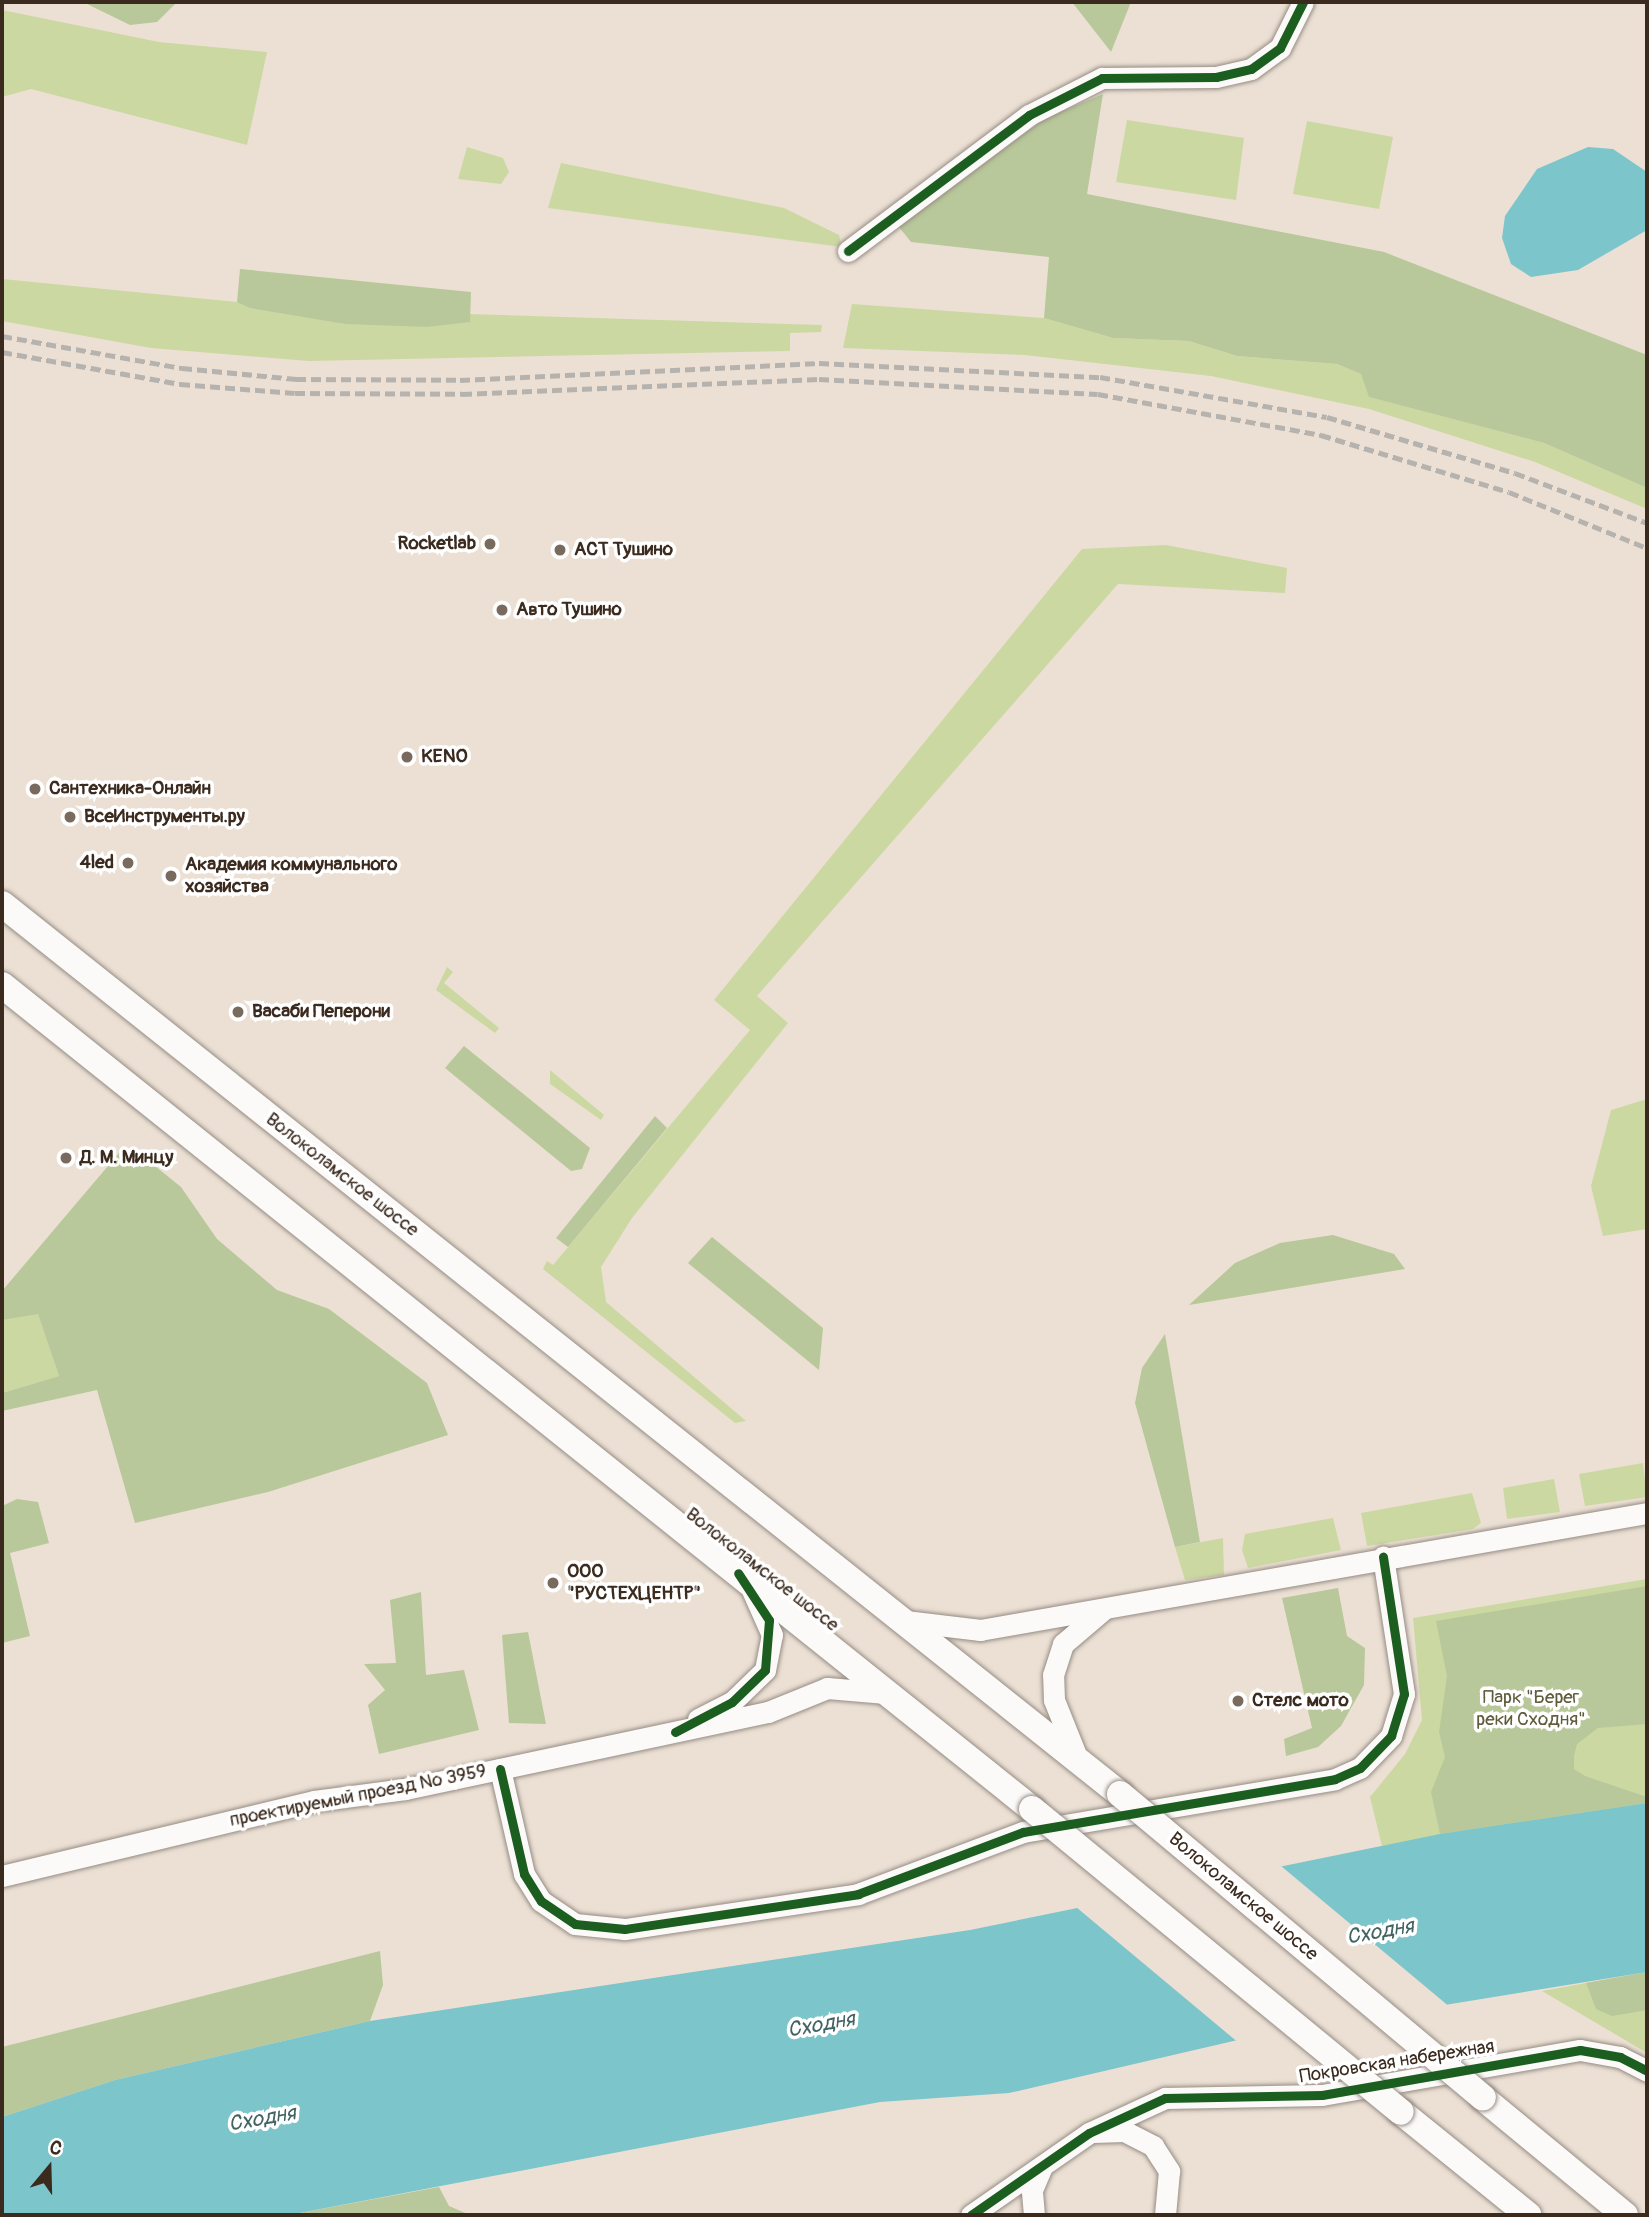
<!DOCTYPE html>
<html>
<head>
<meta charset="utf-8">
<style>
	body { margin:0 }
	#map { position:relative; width:1649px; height:2217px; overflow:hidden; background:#ece0d4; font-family:Pangolin,sans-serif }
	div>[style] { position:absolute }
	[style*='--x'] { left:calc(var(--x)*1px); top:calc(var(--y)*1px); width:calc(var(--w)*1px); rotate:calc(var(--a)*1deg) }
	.green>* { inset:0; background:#ccd8a2 }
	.forest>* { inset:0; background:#b8c89a }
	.water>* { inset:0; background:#7cc5cb }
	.pier>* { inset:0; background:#ece0d4 }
	.roads { filter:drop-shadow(0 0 2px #958c84) drop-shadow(0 0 2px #958c84) }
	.minor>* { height:21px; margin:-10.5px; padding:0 10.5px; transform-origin:10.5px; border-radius:10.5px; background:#fcfaf9 }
	.major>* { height:26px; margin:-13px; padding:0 13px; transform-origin:13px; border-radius:13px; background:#fcfaf9 }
	.rail>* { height:5px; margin-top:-2.5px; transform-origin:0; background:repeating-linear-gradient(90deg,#b6b3af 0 10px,transparent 0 15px) }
	.bridges { filter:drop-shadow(0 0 2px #958c84) drop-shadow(0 0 2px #958c84) }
	.major-bridge>* { height:26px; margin:-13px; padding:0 13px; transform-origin:13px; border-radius:13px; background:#fcfaf9 }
	.cycleway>* { height:9px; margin:-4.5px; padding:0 4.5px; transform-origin:4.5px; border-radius:4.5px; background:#1b5e20 }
	.dots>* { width:19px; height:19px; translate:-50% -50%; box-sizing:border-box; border:4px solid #fff; border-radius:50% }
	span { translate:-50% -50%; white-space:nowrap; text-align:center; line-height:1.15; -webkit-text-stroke:7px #fff; paint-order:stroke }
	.poi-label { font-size:19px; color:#3b2a1e; font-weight:700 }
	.right { translate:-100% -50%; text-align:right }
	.left { translate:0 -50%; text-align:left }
	.street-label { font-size:19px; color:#3b2a1e }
	.park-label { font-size:19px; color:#5f5c3a }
	.water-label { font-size:21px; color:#426362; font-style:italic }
	.frame { position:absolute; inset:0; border:4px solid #3b2a1e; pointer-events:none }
	.north { position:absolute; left:14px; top:2133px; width:70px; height:70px; -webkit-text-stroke:5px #fff; paint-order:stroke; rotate:19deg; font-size:19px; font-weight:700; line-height:28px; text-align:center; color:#3b2a1e }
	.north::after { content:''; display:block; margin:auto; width:24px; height:32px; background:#3b2a1e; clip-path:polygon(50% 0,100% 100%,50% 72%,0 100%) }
</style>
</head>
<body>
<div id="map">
	<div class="green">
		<i style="clip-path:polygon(2px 10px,159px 42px,267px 52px,247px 145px,31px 89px,2px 97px)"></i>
		<i style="clip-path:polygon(1127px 120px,1244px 138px,1236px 200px,1116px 182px)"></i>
		<i style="clip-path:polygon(1307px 121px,1393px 137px,1379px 209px,1293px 194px)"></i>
		<i style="clip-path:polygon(467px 147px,503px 158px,509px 172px,501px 184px,458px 179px)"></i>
		<i style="clip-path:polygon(561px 163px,784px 208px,839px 235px,842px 247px,548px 208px)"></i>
		<i style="clip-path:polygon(2px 279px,237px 302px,345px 324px,470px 322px,470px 314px,822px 325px,821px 332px,790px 333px,790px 351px,309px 361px,151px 348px,2px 321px)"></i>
		<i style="clip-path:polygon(852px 304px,1044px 318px,1113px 338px,1189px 341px,1237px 356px,1337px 364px,1361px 374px,1370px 397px,1544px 443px,1647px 488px,1647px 509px,1535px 462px,1369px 409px,1211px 376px,1025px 355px,843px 348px)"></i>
		<i style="clip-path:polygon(1166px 545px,1287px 568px,1285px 593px,1118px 584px,757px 996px,788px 1023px,632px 1218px,601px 1267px,606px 1302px,746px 1421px,735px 1423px,543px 1269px,547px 1261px,553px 1265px,750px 1030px,714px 1000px,1082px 549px)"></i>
		<i style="clip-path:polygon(447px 967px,453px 972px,444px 983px,499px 1028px,495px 1033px,436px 990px)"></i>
		<i style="clip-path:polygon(550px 1070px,604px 1115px,601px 1120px,550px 1084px)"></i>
		<i style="clip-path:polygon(1647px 1099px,1647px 1229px,1603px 1236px,1591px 1186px,1611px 1110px)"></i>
		<i style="clip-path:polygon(38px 1313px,59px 1376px,2px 1393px,2px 1320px)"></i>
		<i style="clip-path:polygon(1643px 1463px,1647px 1497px,1585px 1506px,1579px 1474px)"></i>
		<i style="clip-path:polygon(1554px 1479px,1560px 1512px,1507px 1519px,1503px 1488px)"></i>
		<i style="clip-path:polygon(1472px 1493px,1481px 1523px,1473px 1529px,1367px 1546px,1361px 1513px)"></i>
		<i style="clip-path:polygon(1333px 1518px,1341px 1550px,1248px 1568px,1242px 1550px,1245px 1534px)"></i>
		<i style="clip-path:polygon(1223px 1538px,1224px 1575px,1185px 1580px,1175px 1547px)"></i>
		<i style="clip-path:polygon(1647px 1579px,1647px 1803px,1382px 1846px,1370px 1797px,1405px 1754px,1422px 1720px,1413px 1618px)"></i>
		<i style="clip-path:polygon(1647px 1972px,1647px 2053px,1542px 1991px)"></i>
	</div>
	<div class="forest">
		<i style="clip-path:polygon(83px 2px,177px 2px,157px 22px,130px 25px)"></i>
		<i style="clip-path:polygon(1072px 2px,1131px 2px,1111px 52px)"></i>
		<i style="clip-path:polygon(1103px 94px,1087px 194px,1384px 252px,1647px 355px,1647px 488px,1544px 443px,1369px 397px,1361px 374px,1337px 364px,1237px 356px,1189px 341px,1113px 338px,1044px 318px,1049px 257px,911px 242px,899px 227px,1044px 119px)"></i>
		<i style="clip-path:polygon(240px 269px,471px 292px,470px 322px,427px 327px,345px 324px,250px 308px,237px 302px)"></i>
		<i style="clip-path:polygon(464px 1046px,590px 1148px,582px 1169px,571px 1171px,445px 1068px)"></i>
		<i style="clip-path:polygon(655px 1116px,667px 1128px,568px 1247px,556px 1238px)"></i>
		<i style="clip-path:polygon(119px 1153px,139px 1153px,181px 1187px,217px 1239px,277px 1290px,329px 1309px,427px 1383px,448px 1435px,268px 1492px,135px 1523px,97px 1390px,2px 1411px,2px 1393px,59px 1376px,38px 1314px,2px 1320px,2px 1291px)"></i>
		<i style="clip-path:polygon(1333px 1235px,1394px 1254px,1405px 1269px,1189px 1305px,1235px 1263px,1280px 1243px)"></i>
		<i style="clip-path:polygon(712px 1237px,823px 1328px,819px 1370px,688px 1263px)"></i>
		<i style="clip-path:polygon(1165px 1334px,1200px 1542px,1175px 1547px,1135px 1403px,1142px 1368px)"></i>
		<i style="clip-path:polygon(17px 1499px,38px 1502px,49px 1543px,10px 1553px,30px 1636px,2px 1643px,2px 1506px)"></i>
		<i style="clip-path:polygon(1647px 1586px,1647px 1724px,1598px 1728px,1577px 1744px,1574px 1756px,1574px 1769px,1585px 1776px,1647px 1797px,1647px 1803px,1440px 1834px,1431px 1792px,1445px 1757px,1439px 1732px,1447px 1676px,1436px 1621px)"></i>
		<i style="clip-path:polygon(1338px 1588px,1347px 1636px,1365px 1648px,1364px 1685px,1341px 1726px,1318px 1747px,1286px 1756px,1284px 1739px,1312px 1728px,1282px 1598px)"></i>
		<i style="clip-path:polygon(421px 1592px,426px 1675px,464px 1670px,479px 1730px,379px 1754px,368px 1705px,385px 1690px,364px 1664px,396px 1663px,390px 1600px)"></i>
		<i style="clip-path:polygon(528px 1632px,546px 1724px,509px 1723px,502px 1635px)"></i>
		<i style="clip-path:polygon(380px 1951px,383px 1985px,370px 2021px,115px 2080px,2px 2117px,2px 2047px)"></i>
		<i style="clip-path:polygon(1647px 1972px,1647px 2010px,1612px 2016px,1596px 2009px,1586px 1983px)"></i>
		<i style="clip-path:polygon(439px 2187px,449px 2206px,470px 2215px,289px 2215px)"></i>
	</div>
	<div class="water">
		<i style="clip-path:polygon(1588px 147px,1613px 149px,1647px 172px,1647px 230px,1578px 270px,1531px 277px,1511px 264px,1502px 238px,1505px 216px,1537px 169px)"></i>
		<i style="clip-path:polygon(1647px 1803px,1647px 1972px,1255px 2036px,1009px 2093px,880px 2102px,289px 2215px,2px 2215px,2px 2117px,115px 2080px,370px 2021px,970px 1930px,1440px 1834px)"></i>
	</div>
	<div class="pier">
		<i style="clip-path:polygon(1281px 1866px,1451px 2008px,1240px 2044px,1076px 1907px)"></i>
	</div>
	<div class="roads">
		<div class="minor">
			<i style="--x:848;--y:251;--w:226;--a:-36.9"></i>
			<i style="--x:1029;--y:115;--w:82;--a:-26.9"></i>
			<i style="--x:1102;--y:78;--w:114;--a:-0.5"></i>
			<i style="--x:1216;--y:77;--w:36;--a:-13"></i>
			<i style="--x:1251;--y:69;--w:36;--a:-36"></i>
			<i style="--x:1280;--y:48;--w:51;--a:-63.4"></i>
			<i style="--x:905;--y:1621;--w:76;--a:6.8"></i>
			<i style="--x:980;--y:1630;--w:677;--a:-9.95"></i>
			<i style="--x:698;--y:1719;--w:38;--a:-27"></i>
			<i style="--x:732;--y:1702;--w:46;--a:-44.1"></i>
			<i style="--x:765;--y:1670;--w:36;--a:-79"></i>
			<i style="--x:772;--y:1635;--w:49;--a:-114"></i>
			<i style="--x:1078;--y:1760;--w:65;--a:-111.8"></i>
			<i style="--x:1054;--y:1700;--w:25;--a:-92"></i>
			<i style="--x:1053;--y:1675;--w:33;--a:-72"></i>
			<i style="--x:1063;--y:1644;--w:52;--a:-40.4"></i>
			<i style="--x:500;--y:1769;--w:108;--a:77.1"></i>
			<i style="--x:524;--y:1874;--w:32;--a:58"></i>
			<i style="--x:541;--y:1901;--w:41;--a:34.1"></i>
			<i style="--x:575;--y:1924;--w:50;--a:5.7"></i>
			<i style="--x:625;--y:1929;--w:236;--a:-8.5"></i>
			<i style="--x:858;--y:1894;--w:176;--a:-20.6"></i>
			<i style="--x:1023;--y:1832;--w:316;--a:-9.6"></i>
			<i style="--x:1335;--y:1779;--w:27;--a:-24"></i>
			<i style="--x:1360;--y:1768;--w:45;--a:-45.9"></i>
			<i style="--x:1391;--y:1736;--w:44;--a:-72.8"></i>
			<i style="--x:1404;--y:1694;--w:139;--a:-98.7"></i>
			<i style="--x:2;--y:1876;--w:321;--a:-13.5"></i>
			<i style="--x:314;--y:1801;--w:92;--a:-7.5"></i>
			<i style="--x:405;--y:1789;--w:371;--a:-12"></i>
			<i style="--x:768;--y:1712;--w:64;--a:-22.1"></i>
			<i style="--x:827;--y:1688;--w:59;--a:4.8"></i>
			<i style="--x:1094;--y:2132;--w:30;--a:-2"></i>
			<i style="--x:1124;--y:2131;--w:33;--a:27"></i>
			<i style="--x:1153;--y:2146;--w:30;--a:57"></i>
			<i style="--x:1169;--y:2171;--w:44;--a:95.2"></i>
			<i style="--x:971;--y:2215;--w:144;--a:-34.8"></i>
			<i style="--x:1089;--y:2133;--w:84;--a:-24.7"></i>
			<i style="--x:1165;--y:2098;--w:157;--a:-1.1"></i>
			<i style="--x:1322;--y:2095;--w:262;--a:-9.9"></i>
			<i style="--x:1580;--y:2050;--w:41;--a:9.9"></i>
			<i style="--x:1620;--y:2057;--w:30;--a:27"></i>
			<i style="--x:1034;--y:2215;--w:25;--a:-95"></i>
			<i style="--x:1032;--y:2190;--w:26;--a:-67"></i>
		</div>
		<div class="major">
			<i style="--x:2;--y:904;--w:1429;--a:38.52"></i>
			<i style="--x:2;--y:985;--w:1319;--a:38.66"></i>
			<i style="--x:1483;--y:2098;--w:184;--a:39.5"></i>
			<i style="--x:1401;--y:2112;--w:164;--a:39"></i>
		</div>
	</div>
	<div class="rail">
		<i style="--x:2;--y:336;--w:183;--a:10.1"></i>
		<i style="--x:182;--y:368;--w:115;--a:5.5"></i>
		<i style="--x:296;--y:379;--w:164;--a:0.3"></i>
		<i style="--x:460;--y:380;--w:359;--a:-2.7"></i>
		<i style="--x:819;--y:363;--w:281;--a:2.9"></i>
		<i style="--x:1100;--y:377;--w:230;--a:10"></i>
		<i style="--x:1327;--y:417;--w:196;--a:16.6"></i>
		<i style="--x:1515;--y:473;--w:141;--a:20.7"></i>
		<i style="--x:2;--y:352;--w:181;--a:10.2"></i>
		<i style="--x:180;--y:384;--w:115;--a:4.5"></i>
		<i style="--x:295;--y:393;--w:167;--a:0.3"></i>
		<i style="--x:462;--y:394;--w:357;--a:-2.4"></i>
		<i style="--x:819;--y:379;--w:279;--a:3.1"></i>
		<i style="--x:1098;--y:394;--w:227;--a:10.4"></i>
		<i style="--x:1321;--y:435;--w:196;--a:16.9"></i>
		<i style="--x:1509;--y:492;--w:149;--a:22.1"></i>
	</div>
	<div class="bridges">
		<div class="major-bridge">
			<i style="--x:1120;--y:1794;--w:473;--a:39.9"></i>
			<i style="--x:1032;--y:1809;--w:477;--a:39.4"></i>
		</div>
	</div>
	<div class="cycleway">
		<i style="--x:848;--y:251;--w:226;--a:-36.9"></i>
		<i style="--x:1029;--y:115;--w:82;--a:-26.9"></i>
		<i style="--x:1102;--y:78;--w:114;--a:-0.5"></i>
		<i style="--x:1216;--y:77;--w:36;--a:-13"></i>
		<i style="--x:1251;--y:69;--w:36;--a:-36"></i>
		<i style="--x:1280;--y:48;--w:51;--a:-63.4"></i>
		<i style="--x:675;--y:1732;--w:64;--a:-27.8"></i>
		<i style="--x:732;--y:1702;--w:46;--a:-44.1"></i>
		<i style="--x:765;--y:1670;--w:50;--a:-85.4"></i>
		<i style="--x:769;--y:1620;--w:56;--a:-123.4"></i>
		<i style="--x:500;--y:1769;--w:108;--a:77.1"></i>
		<i style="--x:524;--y:1874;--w:32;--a:58"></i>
		<i style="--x:541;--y:1901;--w:41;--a:34.1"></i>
		<i style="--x:575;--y:1924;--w:50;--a:5.7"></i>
		<i style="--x:625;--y:1929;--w:236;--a:-8.5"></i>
		<i style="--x:858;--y:1894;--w:176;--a:-20.6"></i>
		<i style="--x:1023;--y:1832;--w:316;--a:-9.6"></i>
		<i style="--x:1335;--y:1779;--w:27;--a:-24"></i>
		<i style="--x:1360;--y:1768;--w:45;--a:-45.9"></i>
		<i style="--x:1391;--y:1736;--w:44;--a:-72.8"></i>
		<i style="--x:1404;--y:1694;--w:139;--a:-98.7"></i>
		<i style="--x:971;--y:2215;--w:144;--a:-34.8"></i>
		<i style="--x:1089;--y:2133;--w:84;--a:-24.7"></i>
		<i style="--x:1165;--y:2098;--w:157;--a:-1.1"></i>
		<i style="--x:1322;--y:2095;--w:262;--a:-9.9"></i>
		<i style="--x:1580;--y:2050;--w:41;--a:9.9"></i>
		<i style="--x:1620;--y:2057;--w:30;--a:27"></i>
	</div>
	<div class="dots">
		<i style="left:490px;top:544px;background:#796a5e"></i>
		<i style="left:560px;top:550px;background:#796a5e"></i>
		<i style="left:502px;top:610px;background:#796a5e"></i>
		<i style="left:407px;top:757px;background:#796a5e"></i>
		<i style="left:35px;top:789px;background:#796a5e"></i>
		<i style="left:70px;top:817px;background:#796a5e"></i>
		<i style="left:128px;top:863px;background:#796a5e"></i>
		<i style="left:171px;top:876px;background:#796a5e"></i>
		<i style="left:238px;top:1012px;background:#796a5e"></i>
		<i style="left:66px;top:1158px;background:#796a5e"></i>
		<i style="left:553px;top:1583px;background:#796a5e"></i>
		<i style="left:1238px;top:1701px;background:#796a5e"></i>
	</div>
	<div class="poi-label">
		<span class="right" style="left:476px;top:544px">Rocketlab</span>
		<span class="left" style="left:574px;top:550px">АСТ Тушино</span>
		<span class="left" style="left:516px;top:610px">Авто Тушино</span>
		<span class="left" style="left:421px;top:757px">KENO</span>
		<span class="left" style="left:49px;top:789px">Сантехника-Онлайн</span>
		<span class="left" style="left:84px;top:817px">ВсеИнструменты.ру</span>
		<span class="right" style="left:114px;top:863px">4led</span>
		<span class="left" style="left:185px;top:876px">Академия коммунального<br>хозяйства</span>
		<span class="left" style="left:252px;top:1012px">Васаби Пеперони</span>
		<span class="left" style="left:80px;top:1158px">Д. М. Минцу</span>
		<span class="left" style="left:567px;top:1583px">ООО<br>"РУСТЕХЦЕНТР"</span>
		<span class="left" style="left:1252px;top:1701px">Стелс мото</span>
	</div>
	<div class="street-label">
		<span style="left:342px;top:1175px;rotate:38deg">Волоколамское шоссе</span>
		<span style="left:762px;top:1570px;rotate:38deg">Волоколамское шоссе</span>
		<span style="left:358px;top:1796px;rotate:-11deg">проектируемый проезд № 3959</span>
		<span style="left:1243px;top:1897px;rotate:40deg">Волоколамское шоссе</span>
		<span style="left:1397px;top:2062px;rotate:-9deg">Покровская набережная</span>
	</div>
	<div class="park-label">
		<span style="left:1531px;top:1709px">Парк "Берег<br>реки Сходня"</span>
	</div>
	<div class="water-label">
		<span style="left:1380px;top:1932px;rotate:-10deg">Сходня</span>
		<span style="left:821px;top:2025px;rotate:-10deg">Сходня</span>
		<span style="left:262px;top:2119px;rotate:-10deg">Сходня</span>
	</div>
	<div class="frame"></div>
	<div class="north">С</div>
</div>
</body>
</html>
